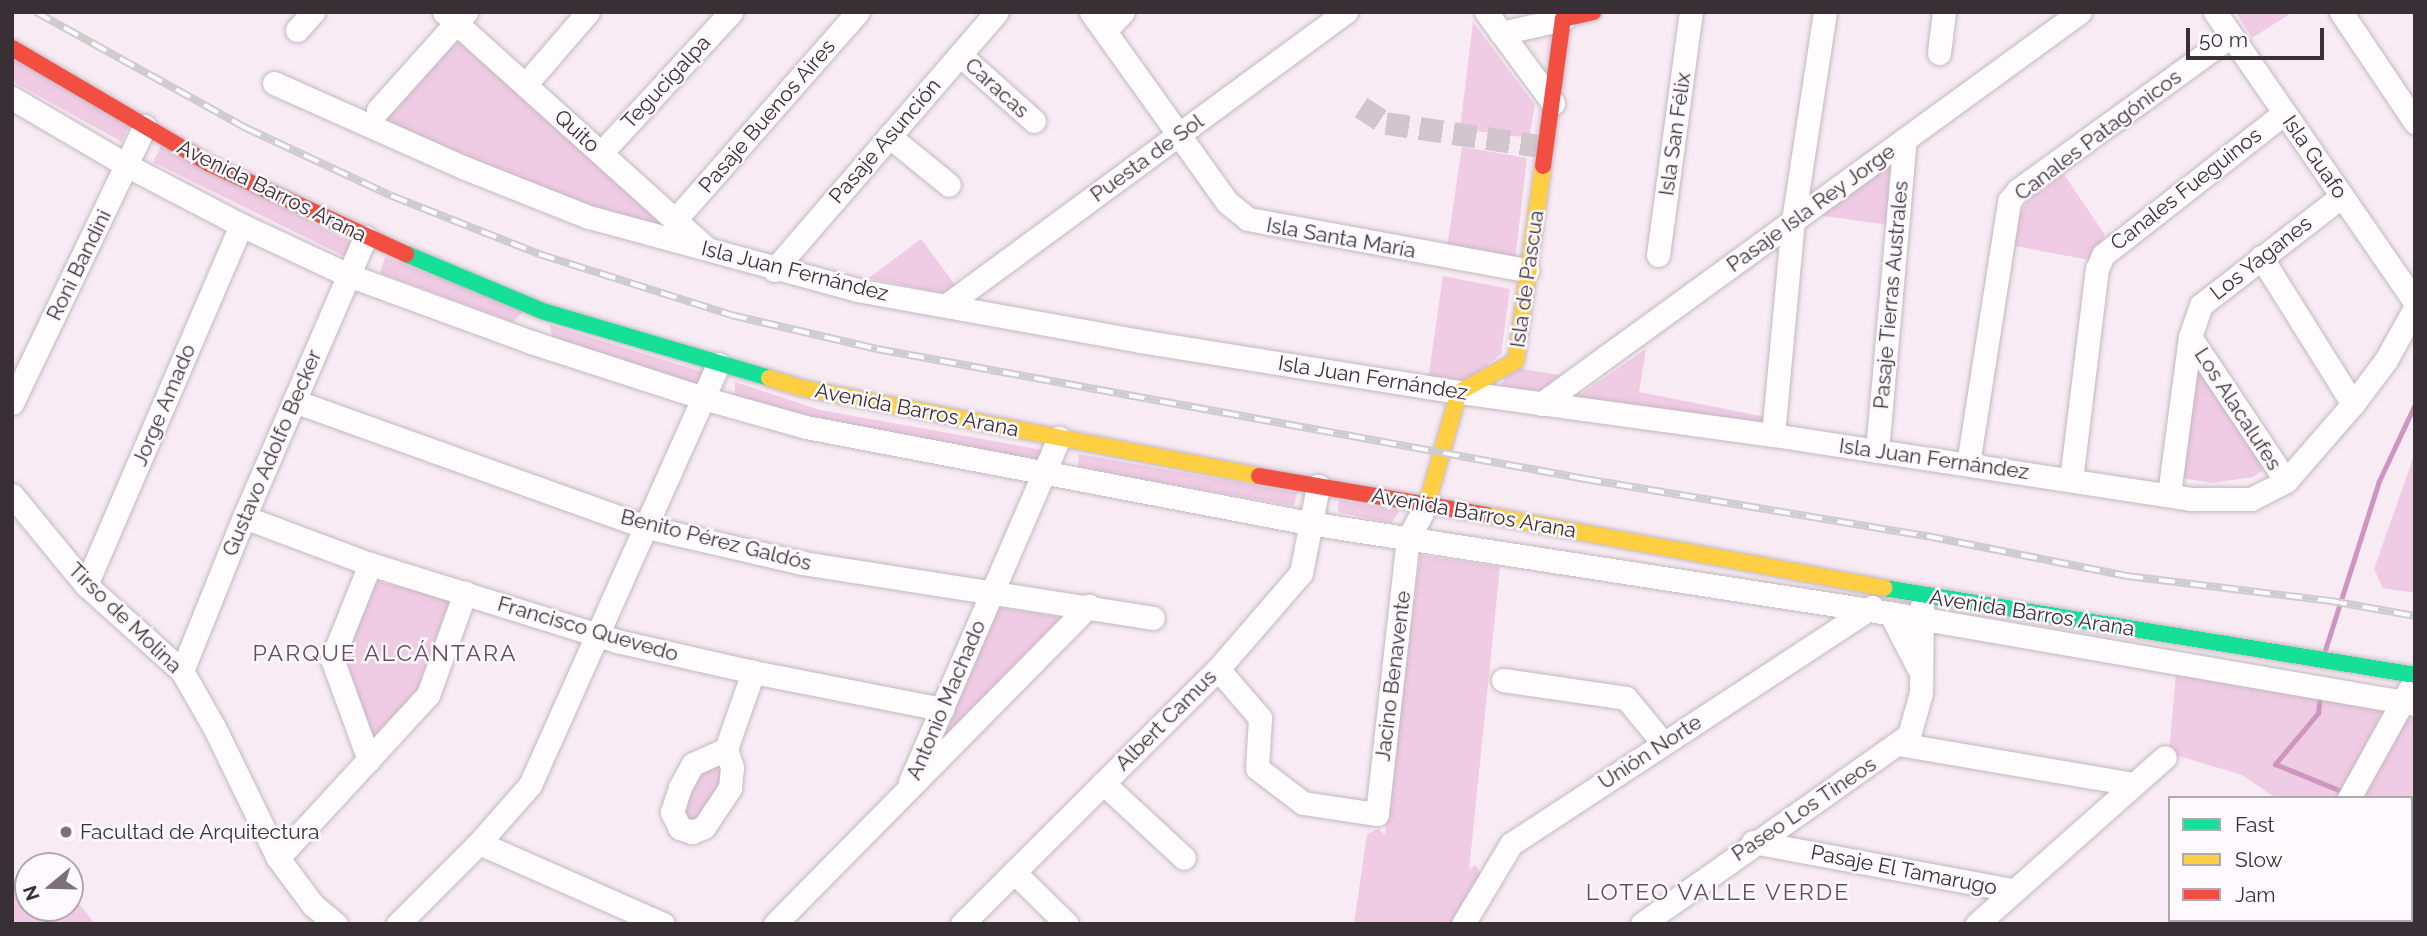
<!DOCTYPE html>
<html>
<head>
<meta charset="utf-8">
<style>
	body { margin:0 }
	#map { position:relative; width:2427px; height:936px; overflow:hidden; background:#f8ebf4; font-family:Raleway,sans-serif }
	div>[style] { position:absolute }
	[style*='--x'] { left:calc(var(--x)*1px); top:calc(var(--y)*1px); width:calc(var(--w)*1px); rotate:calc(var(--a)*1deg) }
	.green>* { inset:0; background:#efcbe4 }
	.stream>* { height:5px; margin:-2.5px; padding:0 2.5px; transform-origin:2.5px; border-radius:2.5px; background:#ce96bf }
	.street-tunnel>* { height:23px; margin-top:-11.5px; transform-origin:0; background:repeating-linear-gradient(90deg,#d2c6ce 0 23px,transparent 0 34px) }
	.roads { filter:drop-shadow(0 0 2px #c3b8c0) drop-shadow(0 0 2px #c3b8c0) }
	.street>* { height:23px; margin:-11.5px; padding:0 11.5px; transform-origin:11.5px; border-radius:11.5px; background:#fefcfd }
	.fast>* { height:16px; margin:-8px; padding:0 8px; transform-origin:8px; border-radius:8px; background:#16e098 }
	.slow>* { height:16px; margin:-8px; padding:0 8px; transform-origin:8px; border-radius:8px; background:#ffcf43 }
	.jam>* { height:16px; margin:-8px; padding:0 8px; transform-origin:8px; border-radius:8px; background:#f24e42 }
	.rail>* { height:8px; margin-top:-4px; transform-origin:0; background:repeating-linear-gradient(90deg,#fef9fd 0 16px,#cfccce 0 32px); box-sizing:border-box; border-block:2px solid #cfccce }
	.dots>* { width:19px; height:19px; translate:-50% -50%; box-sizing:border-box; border:4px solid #fef9fd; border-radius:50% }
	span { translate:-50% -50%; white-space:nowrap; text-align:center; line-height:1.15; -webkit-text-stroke:5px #fef9fd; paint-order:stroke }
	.street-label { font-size:21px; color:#393036 }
	.poi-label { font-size:21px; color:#393036 }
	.left { translate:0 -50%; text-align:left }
	.neighbourhood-label { font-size:23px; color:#634e5c; letter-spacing:2px }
	.frame { position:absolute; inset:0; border:14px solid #393036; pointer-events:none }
	.legend { position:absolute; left:2168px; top:796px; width:245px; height:126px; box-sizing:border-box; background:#fef9fd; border:2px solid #afa9ad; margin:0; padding:9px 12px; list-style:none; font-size:21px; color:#393036 }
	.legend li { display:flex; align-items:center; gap:14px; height:35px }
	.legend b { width:35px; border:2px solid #afa9ad }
	.north { position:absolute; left:14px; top:852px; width:70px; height:70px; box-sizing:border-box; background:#fef9fd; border:2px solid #afa9ad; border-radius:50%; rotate:251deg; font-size:19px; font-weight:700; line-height:28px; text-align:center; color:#393036 }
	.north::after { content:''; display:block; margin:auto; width:24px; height:32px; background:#7c7178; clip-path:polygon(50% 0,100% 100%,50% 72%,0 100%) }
	.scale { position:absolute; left:2186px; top:28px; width:138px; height:32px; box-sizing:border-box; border:4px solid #393036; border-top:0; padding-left:9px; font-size:21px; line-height:24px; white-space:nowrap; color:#393036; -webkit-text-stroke:5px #fef9fd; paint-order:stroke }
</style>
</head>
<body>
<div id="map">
	<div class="green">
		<i style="clip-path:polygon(2236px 12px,2293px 12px,2252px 38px)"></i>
		<i style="clip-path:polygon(1473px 22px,1535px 105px,1529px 138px,1460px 129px)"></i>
		<i style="clip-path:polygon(458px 34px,678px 232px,646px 230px,380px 122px)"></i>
		<i style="clip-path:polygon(12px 58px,130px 123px,122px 142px,12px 81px)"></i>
		<i style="clip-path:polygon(161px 146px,353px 243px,348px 258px,153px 162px)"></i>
		<i style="clip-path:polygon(1462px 147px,1527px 158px,1515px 260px,1447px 247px)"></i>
		<i style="clip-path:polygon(1889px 160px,1896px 162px,1888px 225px,1818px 215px)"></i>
		<i style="clip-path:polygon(2063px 173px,2105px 235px,2089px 260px,2010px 245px,2018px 217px,2029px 198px)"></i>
		<i style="clip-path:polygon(921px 239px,956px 286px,945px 294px,869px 278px)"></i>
		<i style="clip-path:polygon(385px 257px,525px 310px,513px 322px,380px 273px)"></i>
		<i style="clip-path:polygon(1443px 276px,1510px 289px,1501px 354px,1460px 387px,1428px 380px)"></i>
		<i style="clip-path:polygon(550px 325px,703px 372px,695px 388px,553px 343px)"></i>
		<i style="clip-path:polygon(1646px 349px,1639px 392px,1766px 417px,1767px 426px,1575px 398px)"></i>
		<i style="clip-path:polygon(2196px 363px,2268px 466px,2253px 477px,2212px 483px,2181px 478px)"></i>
		<i style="clip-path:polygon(1511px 367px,1572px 377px,1554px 393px,1499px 389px)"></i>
		<i style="clip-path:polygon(735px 382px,820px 410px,1043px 450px,1040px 464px,835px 426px,735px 399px)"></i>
		<i style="clip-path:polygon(2415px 453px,2415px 593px,2383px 588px,2374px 569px)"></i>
		<i style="clip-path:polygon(1079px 454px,1297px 493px,1294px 506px,1130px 477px,1078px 466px)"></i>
		<i style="clip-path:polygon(1339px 500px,1400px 511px,1391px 523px,1338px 512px)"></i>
		<i style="clip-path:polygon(1420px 555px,1500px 567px,1469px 870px,1475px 865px,1483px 876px,1458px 924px,1354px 924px,1367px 834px,1378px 829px,1385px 835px)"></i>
		<i style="clip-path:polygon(375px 581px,451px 598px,417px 691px,372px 740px,347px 661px,349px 644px)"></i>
		<i style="clip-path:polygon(994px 607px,1063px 617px,941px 739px)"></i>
		<i style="clip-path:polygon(2176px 673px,2384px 709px,2338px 798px,2276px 798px,2242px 775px,2169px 753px)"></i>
		<i style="clip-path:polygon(2403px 716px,2415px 719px,2415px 820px,2411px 818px,2411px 798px,2372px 798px,2361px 793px)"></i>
		<i style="clip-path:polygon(722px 757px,723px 785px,703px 816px,687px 823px,680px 810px,698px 769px)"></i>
		<i style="clip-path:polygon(20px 876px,28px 876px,28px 908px,70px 908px,70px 892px,95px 924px,12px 924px,12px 879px)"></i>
	</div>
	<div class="stream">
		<i style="--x:2325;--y:650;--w:177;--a:-72.3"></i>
		<i style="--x:2379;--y:481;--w:85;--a:-64.9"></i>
		<i style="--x:2320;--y:695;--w:18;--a:96"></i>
		<i style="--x:2318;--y:713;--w:67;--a:130.1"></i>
		<i style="--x:2275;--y:764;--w:77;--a:22.2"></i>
	</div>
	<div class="street-tunnel">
		<i style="--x:1361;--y:107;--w:30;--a:33"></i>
		<i style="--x:1386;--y:123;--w:162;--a:8.5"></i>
	</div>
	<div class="roads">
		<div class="street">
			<i style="--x:444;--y:12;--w:351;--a:42"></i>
			<i style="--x:1091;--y:12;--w:234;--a:54.4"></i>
			<i style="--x:1227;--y:202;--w:27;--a:39"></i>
			<i style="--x:1248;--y:219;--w:284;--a:10.4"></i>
			<i style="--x:1486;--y:12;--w:113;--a:53.6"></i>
			<i style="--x:2215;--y:12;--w:352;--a:55.4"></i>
			<i style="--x:2341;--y:12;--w:133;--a:56.1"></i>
			<i style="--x:297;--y:30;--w:24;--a:-48"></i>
			<i style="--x:1105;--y:31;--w:26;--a:-47"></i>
			<i style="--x:1501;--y:33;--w:64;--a:-12.7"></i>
			<i style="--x:1939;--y:53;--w:41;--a:-83"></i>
			<i style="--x:960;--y:55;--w:99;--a:41.7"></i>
			<i style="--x:274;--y:83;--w:209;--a:24"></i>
			<i style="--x:465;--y:168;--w:133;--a:21.6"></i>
			<i style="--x:589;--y:217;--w:278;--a:15.2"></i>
			<i style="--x:857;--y:290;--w:288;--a:10.2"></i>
			<i style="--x:1140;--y:341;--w:323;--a:9.1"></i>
			<i style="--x:1459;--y:392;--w:317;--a:7.8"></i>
			<i style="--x:1773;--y:435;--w:424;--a:8.7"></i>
			<i style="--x:2192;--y:499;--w:59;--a:0"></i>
			<i style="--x:2251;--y:499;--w:39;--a:-27"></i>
			<i style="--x:2286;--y:481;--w:102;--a:-49"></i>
			<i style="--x:2353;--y:404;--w:55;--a:-53.1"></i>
			<i style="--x:2386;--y:360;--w:60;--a:-60.9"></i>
			<i style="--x:525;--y:85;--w:96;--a:-49.2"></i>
			<i style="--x:12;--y:98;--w:132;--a:30.4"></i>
			<i style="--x:126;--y:165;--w:130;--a:27.6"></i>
			<i style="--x:241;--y:225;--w:118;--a:25"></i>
			<i style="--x:348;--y:275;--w:195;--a:20.1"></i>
			<i style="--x:531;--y:342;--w:181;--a:18"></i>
			<i style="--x:703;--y:398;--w:107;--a:15.7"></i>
			<i style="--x:806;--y:427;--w:512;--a:10.81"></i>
			<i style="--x:1309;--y:523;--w:599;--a:8.83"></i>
			<i style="--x:1901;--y:615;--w:522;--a:9.82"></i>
			<i style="--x:378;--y:110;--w:132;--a:-48.1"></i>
			<i style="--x:889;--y:136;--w:77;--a:39.2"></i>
			<i style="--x:601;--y:153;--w:192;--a:-47.3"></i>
			<i style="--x:675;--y:220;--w:277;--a:-48.7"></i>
			<i style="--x:1658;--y:255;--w:245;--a:-82.3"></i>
			<i style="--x:2261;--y:257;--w:173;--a:58"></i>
			<i style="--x:774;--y:270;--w:341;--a:-49.2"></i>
			<i style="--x:948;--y:304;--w:494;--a:-36.3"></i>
			<i style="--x:2190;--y:337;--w:173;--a:56.3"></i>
			<i style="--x:294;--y:401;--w:374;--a:19.7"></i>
			<i style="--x:646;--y:527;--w:160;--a:13"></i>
			<i style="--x:802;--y:563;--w:355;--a:8.9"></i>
			<i style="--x:12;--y:403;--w:307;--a:-64.4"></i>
			<i style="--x:1541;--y:404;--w:666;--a:-36.03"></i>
			<i style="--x:1773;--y:435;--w:215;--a:-84.7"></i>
			<i style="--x:1793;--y:221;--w:211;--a:-81.3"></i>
			<i style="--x:1877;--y:451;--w:313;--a:-84.9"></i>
			<i style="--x:1968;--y:464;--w:266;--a:-81.1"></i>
			<i style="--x:2009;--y:201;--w:14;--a:-51"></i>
			<i style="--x:2018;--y:190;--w:263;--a:-35.9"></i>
			<i style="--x:2071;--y:480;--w:213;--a:-83"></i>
			<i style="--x:2097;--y:269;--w:15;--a:-67"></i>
			<i style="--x:2103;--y:255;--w:230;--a:-38.1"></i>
			<i style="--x:2169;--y:494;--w:158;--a:-82.4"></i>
			<i style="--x:2190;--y:337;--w:34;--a:-71"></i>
			<i style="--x:2201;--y:305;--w:178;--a:-37.7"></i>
			<i style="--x:12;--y:495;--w:117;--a:50.6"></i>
			<i style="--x:86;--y:585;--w:129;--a:41.9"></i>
			<i style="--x:182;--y:671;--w:64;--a:60.3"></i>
			<i style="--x:214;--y:727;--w:146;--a:64"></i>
			<i style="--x:278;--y:858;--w:59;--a:53.3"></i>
			<i style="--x:313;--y:905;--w:30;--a:40"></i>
			<i style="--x:244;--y:517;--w:134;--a:20.5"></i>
			<i style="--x:370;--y:564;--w:259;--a:17.3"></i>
			<i style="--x:617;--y:641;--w:139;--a:12.8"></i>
			<i style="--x:753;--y:672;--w:193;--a:11.1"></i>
			<i style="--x:86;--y:585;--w:392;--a:-66.7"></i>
			<i style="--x:1890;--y:613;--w:61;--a:62.6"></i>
			<i style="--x:1218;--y:669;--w:65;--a:49.4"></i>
			<i style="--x:1260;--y:718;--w:50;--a:93.4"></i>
			<i style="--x:1257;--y:768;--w:58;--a:37.3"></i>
			<i style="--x:1303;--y:803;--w:75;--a:8.5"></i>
			<i style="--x:1377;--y:814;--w:277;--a:-83.6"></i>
			<i style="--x:1408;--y:539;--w:40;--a:-62"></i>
			<i style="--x:182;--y:671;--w:166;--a:-68.1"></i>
			<i style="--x:244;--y:517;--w:305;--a:-66.6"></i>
			<i style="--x:1503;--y:680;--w:124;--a:8.3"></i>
			<i style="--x:1626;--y:698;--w:58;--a:50.6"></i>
			<i style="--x:1899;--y:744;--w:237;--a:9.7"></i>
			<i style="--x:726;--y:749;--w:20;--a:72"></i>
			<i style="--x:732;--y:768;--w:20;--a:96"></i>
			<i style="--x:730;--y:788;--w:47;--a:123.7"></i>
			<i style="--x:704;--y:827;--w:13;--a:157"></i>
			<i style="--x:692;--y:832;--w:13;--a:-162"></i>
			<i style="--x:680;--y:828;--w:18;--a:-117"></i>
			<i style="--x:672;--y:812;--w:26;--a:-72"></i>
			<i style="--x:680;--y:787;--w:26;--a:-61"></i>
			<i style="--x:693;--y:764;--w:36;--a:-24"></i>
			<i style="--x:726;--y:749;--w:82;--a:-70.7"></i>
			<i style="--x:369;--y:760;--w:108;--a:-110.1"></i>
			<i style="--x:332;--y:659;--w:102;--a:-68.2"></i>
			<i style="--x:910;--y:782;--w:375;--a:-66.6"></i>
			<i style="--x:1103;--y:783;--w:110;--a:42.8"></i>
			<i style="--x:2349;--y:798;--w:124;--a:-60.9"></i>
			<i style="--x:2411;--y:831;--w:4;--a:14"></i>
			<i style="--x:1753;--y:842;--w:264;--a:10.5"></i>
			<i style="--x:479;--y:843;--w:201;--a:23.8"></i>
			<i style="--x:278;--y:858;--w:222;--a:-47.4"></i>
			<i style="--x:428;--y:695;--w:109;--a:-70.1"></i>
			<i style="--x:1014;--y:872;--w:74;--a:44.5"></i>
			<i style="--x:398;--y:924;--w:115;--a:-45"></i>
			<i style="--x:479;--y:843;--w:77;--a:-48.7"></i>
			<i style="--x:530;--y:785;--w:461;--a:-65.9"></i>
			<i style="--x:775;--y:924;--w:447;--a:-45.4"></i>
			<i style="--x:962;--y:924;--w:361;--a:-44.9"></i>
			<i style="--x:1218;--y:669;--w:127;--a:-49.2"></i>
			<i style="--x:1301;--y:573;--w:89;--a:-78.9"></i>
			<i style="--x:1463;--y:924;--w:93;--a:-59"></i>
			<i style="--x:1511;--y:844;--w:432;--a:-33.3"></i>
			<i style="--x:1642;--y:924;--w:327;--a:-35.3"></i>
			<i style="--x:1909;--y:735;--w:44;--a:-74.1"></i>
			<i style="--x:1921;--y:693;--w:88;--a:-89.3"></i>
			<i style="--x:1977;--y:924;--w:251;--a:-41.6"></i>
			<i style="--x:2279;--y:924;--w:4;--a:-63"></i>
		</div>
		<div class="fast">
			<i style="--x:406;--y:254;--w:147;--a:22.7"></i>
			<i style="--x:542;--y:311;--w:237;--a:16.4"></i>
			<i style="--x:1884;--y:588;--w:538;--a:9.3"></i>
		</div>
		<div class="slow">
			<i style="--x:769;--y:378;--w:34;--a:17"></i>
			<i style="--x:802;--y:388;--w:465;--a:10.9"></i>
			<i style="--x:1427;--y:504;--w:116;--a:-74.1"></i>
			<i style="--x:1459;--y:392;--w:65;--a:-28.5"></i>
			<i style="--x:1516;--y:361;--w:197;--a:-82.1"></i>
			<i style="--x:1487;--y:515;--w:404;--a:10.4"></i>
		</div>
		<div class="jam">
			<i style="--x:12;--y:48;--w:229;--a:30.4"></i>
			<i style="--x:210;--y:164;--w:216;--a:24.7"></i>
			<i style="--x:1543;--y:166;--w:148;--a:-82.3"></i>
			<i style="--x:1563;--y:19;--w:31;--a:-13"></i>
			<i style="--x:1259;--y:476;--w:231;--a:9.7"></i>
		</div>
	</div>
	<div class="rail">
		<i style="--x:36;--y:12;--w:240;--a:28.9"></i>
		<i style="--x:246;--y:128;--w:161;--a:25"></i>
		<i style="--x:392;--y:196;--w:158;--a:21.5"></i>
		<i style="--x:539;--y:254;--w:201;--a:17.6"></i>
		<i style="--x:731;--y:315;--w:150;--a:13.1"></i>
		<i style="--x:877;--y:349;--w:720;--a:10.4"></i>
		<i style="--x:1585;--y:479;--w:347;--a:9.5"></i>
		<i style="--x:1927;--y:536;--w:204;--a:11.3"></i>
		<i style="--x:2127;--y:576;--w:206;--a:7"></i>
		<i style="--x:2331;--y:601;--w:85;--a:10.1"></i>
	</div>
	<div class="dots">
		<i style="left:66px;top:832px;background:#7c7178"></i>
	</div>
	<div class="street-label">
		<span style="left:666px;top:82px;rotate:-47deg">Tegucigalpa</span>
		<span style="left:997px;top:88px;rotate:42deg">Caracas</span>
		<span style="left:767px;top:116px;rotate:-49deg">Pasaje Buenos Aires</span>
		<span style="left:577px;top:131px;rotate:42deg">Quito</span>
		<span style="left:1675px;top:134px;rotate:-82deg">Isla San Félix</span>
		<span style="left:2098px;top:135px;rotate:-37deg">Canales Patagónicos</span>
		<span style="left:885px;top:141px;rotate:-49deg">Pasaje Asunción</span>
		<span style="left:2315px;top:157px;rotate:55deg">Isla Guafo</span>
		<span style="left:1147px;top:158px;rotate:-36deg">Puesta de Sol</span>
		<span style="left:2186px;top:189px;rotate:-38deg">Canales Fueguinos</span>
		<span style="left:272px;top:191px;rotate:26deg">Avenida Barros Arana</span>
		<span style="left:1811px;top:208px;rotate:-36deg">Pasaje Isla Rey Jorge</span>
		<span style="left:1341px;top:238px;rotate:10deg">Isla Santa María</span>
		<span style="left:2261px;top:258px;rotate:-38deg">Los Yaganes</span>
		<span style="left:79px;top:265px;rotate:-64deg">Roni Bandini</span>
		<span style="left:795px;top:271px;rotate:14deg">Isla Juan Fernández</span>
		<span style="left:1527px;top:279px;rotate:-82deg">Isla de Pascua</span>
		<span style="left:1891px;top:295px;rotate:-85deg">Pasaje Tierras Australes</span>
		<span style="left:1373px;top:378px;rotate:9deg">Isla Juan Fernández</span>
		<span style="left:164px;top:405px;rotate:-67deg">Jorge Amado</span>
		<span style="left:2238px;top:409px;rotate:57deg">Los Alacalufes</span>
		<span style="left:917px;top:410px;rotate:11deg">Avenida Barros Arana</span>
		<span style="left:272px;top:453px;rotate:-67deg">Gustavo Adolfo Becker</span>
		<span style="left:1934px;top:459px;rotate:8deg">Isla Juan Fernández</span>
		<span style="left:1474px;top:513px;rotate:10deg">Avenida Barros Arana</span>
		<span style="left:716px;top:540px;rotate:14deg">Benito Pérez Galdós</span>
		<span style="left:2032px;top:613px;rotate:9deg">Avenida Barros Arana</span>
		<span style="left:125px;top:618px;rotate:44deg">Tirso de Molina</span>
		<span style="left:588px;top:629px;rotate:16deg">Francisco Quevedo</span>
		<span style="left:1393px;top:676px;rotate:-83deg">Jacino Benavente</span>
		<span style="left:946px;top:700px;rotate:-67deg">Antonio Machado</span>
		<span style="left:1166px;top:720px;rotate:-45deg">Albert Camus</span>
		<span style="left:1650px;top:752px;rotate:-33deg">Unión Norte</span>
		<span style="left:1804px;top:809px;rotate:-34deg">Paseo Los Tineos</span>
		<span style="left:1904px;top:870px;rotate:11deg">Pasaje El Tamarugo</span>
	</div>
	<div class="poi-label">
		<span class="left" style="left:80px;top:832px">Facultad de Arquitectura</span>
	</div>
	<div class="neighbourhood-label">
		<span style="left:385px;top:653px">PARQUE ALCÁNTARA</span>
		<span style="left:1718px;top:892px">LOTEO VALLE VERDE</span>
	</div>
	<div class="frame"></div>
	<ul class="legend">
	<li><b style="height:9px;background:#16e098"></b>Fast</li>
	<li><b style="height:9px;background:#ffcf43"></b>Slow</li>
	<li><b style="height:9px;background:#f24e42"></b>Jam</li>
	</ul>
	<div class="north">N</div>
	<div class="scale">50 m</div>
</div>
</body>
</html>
